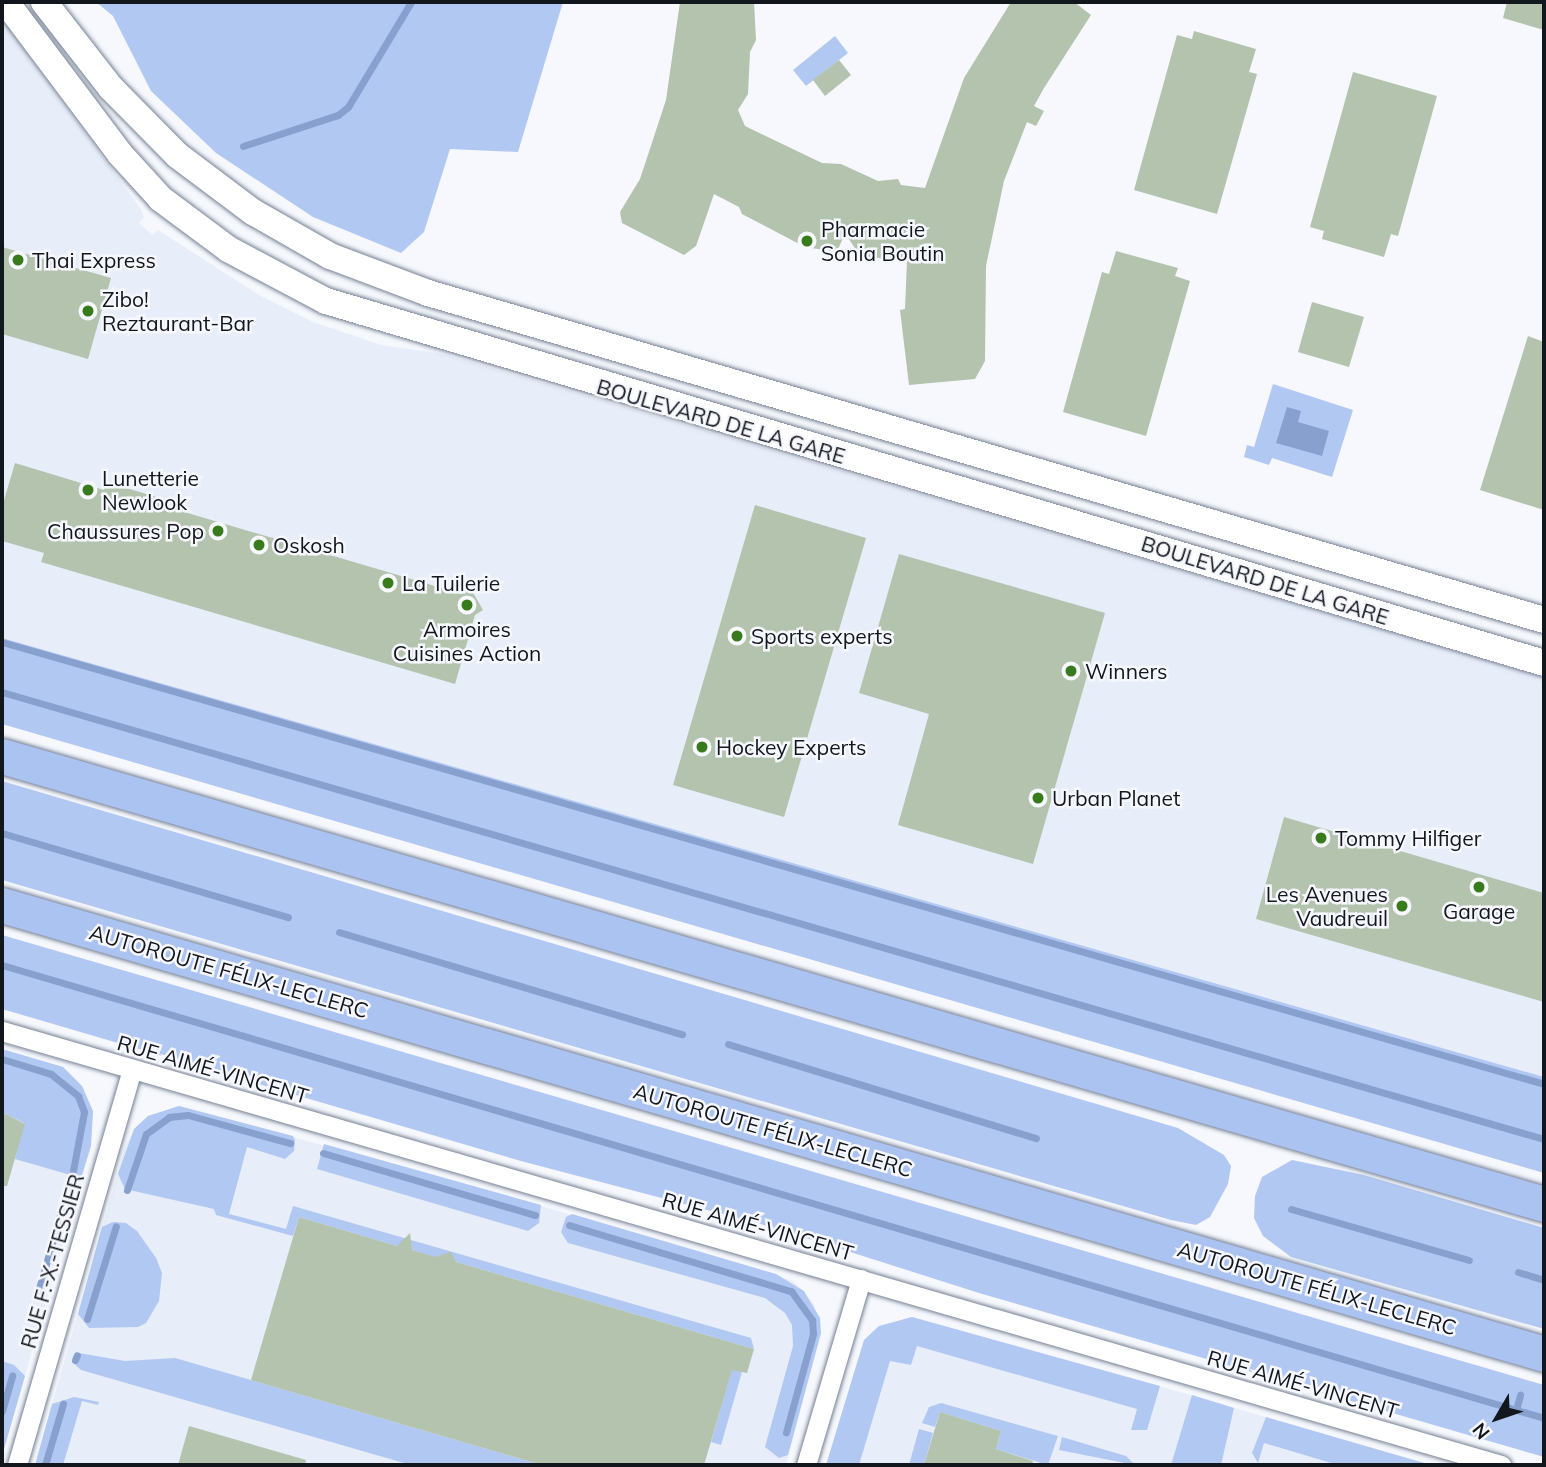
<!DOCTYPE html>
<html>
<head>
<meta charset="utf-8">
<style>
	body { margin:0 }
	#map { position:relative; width:1546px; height:1467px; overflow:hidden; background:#f6f8fd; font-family:Mulish,sans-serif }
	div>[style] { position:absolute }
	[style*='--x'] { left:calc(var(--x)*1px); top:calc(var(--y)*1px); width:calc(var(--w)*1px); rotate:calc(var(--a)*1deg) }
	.built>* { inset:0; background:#e7edf9 }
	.green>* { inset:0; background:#b1c8f2 }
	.water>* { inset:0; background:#87a0ce }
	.stream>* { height:7px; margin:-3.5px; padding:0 3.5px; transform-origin:3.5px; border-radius:3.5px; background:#87a0ce }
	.building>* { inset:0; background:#b3c3ae }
	.roads { filter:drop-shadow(0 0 2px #768094) drop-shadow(0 0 2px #768094) }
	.street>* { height:19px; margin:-9.5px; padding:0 9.5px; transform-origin:9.5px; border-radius:9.5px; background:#fff }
	.secondary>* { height:26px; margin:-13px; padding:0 13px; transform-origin:13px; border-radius:13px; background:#fff }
	.highway>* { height:35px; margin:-17.5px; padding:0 17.5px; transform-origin:17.5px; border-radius:17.5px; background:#abc3f1 }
	.dots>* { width:19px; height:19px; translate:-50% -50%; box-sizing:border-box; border:4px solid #f6f8fd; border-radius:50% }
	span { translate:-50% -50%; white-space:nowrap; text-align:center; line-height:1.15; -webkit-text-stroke:5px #f6f8fd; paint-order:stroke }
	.poi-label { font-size:21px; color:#12161d }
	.left { translate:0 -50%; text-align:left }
	.right { translate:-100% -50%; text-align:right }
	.street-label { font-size:21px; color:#12161d }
	.frame { position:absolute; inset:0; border:4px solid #12161d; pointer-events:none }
	.north { position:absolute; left:1462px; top:1383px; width:70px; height:70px; -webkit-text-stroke:5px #f6f8fd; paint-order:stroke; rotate:231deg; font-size:19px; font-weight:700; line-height:28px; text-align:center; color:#12161d }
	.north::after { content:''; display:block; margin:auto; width:24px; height:32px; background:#12161d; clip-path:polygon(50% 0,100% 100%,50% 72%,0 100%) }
</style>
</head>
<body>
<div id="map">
	<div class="built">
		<i style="clip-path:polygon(2px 19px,140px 208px,144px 217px,139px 223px,152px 235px,158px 230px,259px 295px,313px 322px,381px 345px,444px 354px,1544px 677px,1544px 1077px,2px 638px)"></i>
		<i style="clip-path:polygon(2px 1049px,63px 1067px,82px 1086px,93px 1111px,91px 1146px,2px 1456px)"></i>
		<i style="clip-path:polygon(179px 1106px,511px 1197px,793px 1281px,814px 1304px,821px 1333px,786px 1465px,35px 1465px,125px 1147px,135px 1129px,148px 1116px)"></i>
		<i style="clip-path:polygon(912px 1317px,1187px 1394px,1431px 1465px,826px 1465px,864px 1340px,879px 1326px)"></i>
	</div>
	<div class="green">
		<i style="clip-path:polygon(96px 2px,563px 2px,518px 152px,450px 149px,424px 232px,401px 253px,313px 217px,216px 153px,151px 91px,113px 16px)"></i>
		<i style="clip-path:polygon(835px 36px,848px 53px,806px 86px,793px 70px)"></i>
		<i style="clip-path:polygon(1273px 384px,1353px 410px,1332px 477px,1272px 458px,1269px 465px,1244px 457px,1247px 445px,1254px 447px)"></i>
		<i style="clip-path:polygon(2px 638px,1544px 1077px,1544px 1173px,2px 724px)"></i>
		<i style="clip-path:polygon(2px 781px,1178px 1128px,1224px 1155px,1231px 1166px,1228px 1184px,1210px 1217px,1196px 1225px,1171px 1220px,2px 880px)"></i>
		<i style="clip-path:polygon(2px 935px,1544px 1385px,1544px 1457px,979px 1293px,775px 1228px,521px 1161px,2px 1009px)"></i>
		<i style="clip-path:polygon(2px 1049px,63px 1067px,82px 1086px,93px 1111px,91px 1146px,81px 1178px,15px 1159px,24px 1123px,2px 1112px)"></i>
		<i style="clip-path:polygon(179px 1106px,293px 1136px,295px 1140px,294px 1151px,285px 1159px,247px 1147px,229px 1214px,286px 1229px,293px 1206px,751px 1338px,754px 1349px,456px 1262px,448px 1254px,439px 1259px,412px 1250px,405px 1241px,397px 1246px,299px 1217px,293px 1236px,216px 1215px,214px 1209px,125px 1189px,118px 1174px,134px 1129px,148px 1116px)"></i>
		<i style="clip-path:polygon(324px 1144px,541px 1205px,539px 1223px,528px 1231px,317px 1169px)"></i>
		<i style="clip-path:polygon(1292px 1160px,1364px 1175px,1544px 1228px,1544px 1329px,1291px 1257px,1263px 1236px,1254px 1218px,1255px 1196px,1262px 1177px)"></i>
		<i style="clip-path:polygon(572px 1214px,776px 1274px,804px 1291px,820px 1318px,821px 1333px,788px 1455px,779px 1458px,765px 1447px,793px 1346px,792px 1325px,785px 1313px,765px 1298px,568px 1243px,561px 1232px,566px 1217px)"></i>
		<i style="clip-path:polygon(113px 1222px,126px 1223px,137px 1231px,156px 1258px,162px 1273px,159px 1301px,146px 1323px,138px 1327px,89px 1328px,78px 1314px,102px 1227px)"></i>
		<i style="clip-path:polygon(912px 1317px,1160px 1386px,1147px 1430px,1131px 1430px,1137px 1409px,917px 1346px,911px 1365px,890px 1361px,859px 1465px,826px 1465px,864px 1340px,879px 1326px)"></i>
		<i style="clip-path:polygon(79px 1353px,125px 1361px,175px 1358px,542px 1465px,411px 1465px,81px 1370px,72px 1362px)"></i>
		<i style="clip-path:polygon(2px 1361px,14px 1365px,25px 1376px,2px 1456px)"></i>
		<i style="clip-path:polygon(732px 1369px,742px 1372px,721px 1445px,711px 1442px)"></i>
		<i style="clip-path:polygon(1192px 1395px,1234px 1408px,1221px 1465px,1171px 1465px)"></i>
		<i style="clip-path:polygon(74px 1397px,99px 1402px,98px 1405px,82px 1401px,63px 1465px,35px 1465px,52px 1404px)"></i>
		<i style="clip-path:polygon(941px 1403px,1058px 1436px,1048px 1465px,996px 1449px,1001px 1431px,940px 1412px,935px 1427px,922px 1423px,929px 1407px)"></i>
		<i style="clip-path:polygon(1266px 1417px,1431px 1465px,1338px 1465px,1264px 1443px,1258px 1463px,1252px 1453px)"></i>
		<i style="clip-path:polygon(919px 1429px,933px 1433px,924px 1465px,909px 1465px)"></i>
		<i style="clip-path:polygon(1062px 1437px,1126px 1456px,1135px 1465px,1059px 1450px)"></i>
	</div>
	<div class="water">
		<i style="clip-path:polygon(1287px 407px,1301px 411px,1298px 422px,1329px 431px,1322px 456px,1276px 443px)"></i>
	</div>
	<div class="stream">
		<i style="--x:243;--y:146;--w:100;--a:-18.1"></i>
		<i style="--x:338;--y:115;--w:13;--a:-39"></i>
		<i style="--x:348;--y:107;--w:122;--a:-59"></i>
		<i style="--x:2;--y:642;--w:1604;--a:15.99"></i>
		<i style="--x:2;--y:692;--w:1605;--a:16.17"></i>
		<i style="--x:2;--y:833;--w:298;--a:16.4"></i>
		<i style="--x:339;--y:932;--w:358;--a:16.6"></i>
		<i style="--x:2;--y:965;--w:1607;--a:16.37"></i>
		<i style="--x:728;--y:1044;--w:322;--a:17"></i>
		<i style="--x:2;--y:1059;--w:51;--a:17"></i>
		<i style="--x:51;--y:1074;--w:35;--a:39"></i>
		<i style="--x:78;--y:1096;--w:17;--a:69"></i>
		<i style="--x:84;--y:1112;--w:60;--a:100.6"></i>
		<i style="--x:323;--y:1153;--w:221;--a:16.3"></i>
		<i style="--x:127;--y:1190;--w:59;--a:-71.3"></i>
		<i style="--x:146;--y:1134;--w:29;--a:-36"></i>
		<i style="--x:169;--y:1117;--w:19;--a:-6"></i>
		<i style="--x:188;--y:1115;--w:106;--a:15.4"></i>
		<i style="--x:1291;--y:1209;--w:185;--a:16"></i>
		<i style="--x:569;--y:1225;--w:232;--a:16.6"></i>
		<i style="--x:791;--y:1291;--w:36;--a:54"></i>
		<i style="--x:812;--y:1320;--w:14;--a:86"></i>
		<i style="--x:813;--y:1334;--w:102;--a:105.4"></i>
		<i style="--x:1518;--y:1272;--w:27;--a:17"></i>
		<i style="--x:38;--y:1292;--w:98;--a:-74"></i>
		<i style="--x:87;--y:1319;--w:97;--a:-72.7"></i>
		<i style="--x:75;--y:1360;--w:5;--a:-68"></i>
		<i style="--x:1516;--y:1410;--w:16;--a:-75"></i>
		<i style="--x:2;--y:1411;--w:37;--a:-74"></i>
		<i style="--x:45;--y:1465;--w:64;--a:-73.6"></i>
	</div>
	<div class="building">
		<i style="clip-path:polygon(680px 2px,754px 2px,756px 40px,750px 52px,748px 94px,738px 110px,745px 126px,822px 163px,841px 164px,878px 181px,898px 179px,901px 185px,925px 188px,964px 78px,1011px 2px,1074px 2px,1091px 15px,1044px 88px,1034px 106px,1044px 111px,1036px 126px,1027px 122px,1004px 181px,986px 266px,985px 361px,975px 379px,909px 385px,900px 310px,905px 309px,907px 261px,860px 256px,845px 233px,837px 252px,805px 247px,742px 214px,739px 207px,714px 194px,696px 246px,684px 255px,622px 223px,620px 212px,640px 179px,666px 100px)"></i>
		<i style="clip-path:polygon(1507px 2px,1544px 2px,1544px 30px,1503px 18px)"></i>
		<i style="clip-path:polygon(1194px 31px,1256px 49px,1249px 72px,1257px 74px,1217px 214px,1134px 190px,1177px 35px,1192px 39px)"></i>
		<i style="clip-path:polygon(839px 60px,851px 75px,825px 96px,813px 80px)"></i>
		<i style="clip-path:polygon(1353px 72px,1437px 96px,1398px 236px,1391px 234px,1384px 257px,1322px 239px,1324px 231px,1310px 227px)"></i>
		<i style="clip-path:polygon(2px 247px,111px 278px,88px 359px,2px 334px)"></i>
		<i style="clip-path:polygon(1116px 251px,1178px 268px,1175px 276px,1190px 281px,1146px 436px,1063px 412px,1102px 272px,1109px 274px)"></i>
		<i style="clip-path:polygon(1312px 302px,1364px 317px,1349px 367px,1298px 352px)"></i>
		<i style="clip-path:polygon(1528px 336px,1544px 342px,1544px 510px,1480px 490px)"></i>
		<i style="clip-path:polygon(15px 463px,104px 490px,106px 482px,120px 486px,166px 500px,164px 506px,462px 594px,471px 589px,483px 610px,475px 615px,455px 684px,41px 562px,44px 553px,2px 541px,2px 507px)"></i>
		<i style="clip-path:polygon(755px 505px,866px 538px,784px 817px,673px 785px)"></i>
		<i style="clip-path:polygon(899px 554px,1105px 613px,1033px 864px,898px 825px,929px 714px,859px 693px)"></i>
		<i style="clip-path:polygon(1284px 817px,1544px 893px,1544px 1002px,1256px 919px)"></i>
		<i style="clip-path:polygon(2px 1112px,25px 1124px,7px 1186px,2px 1186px)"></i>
		<i style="clip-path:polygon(299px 1217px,397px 1246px,410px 1233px,412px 1250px,435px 1257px,451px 1252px,456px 1262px,754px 1349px,747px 1373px,732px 1370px,704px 1465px,542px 1465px,251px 1380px)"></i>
		<i style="clip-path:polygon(940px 1412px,1001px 1431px,996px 1449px,1033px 1461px,1032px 1465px,924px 1465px)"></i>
		<i style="clip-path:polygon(189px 1426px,306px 1460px,305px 1465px,178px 1465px)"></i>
	</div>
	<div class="roads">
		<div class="street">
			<i style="--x:2;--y:1031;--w:1561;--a:16.15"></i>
			<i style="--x:17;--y:1465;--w:411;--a:-73.8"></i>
			<i style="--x:806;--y:1465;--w:194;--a:-73.5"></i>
		</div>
		<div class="secondary">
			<i style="--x:6;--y:2;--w:190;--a:53.1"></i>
			<i style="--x:120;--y:154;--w:61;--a:47.7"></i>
			<i style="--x:161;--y:199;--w:84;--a:36.7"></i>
			<i style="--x:228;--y:249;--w:111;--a:28"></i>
			<i style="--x:326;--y:301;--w:1271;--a:16.55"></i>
			<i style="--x:44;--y:2;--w:109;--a:52.1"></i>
			<i style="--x:111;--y:88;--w:94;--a:45.4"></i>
			<i style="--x:177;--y:155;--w:95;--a:36.9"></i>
			<i style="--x:253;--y:212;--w:89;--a:29.7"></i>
			<i style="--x:330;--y:256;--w:105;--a:20.7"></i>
			<i style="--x:428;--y:293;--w:1163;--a:16.33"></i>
		</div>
		<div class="highway">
			<i style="--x:2;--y:756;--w:1606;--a:16.2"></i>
			<i style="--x:2;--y:905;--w:1606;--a:16.23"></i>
		</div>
	</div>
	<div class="dots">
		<i style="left:807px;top:241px;background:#377b1c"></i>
		<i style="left:18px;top:260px;background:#377b1c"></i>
		<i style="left:88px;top:311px;background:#377b1c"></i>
		<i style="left:88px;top:490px;background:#377b1c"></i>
		<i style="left:218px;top:531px;background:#377b1c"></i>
		<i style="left:259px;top:545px;background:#377b1c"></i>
		<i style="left:388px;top:583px;background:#377b1c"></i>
		<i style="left:467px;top:605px;background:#377b1c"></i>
		<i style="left:737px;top:636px;background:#377b1c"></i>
		<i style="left:1071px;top:671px;background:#377b1c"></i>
		<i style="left:702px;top:747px;background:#377b1c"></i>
		<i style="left:1038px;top:798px;background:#377b1c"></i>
		<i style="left:1321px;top:838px;background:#377b1c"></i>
		<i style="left:1479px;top:887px;background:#377b1c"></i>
		<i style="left:1402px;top:906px;background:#377b1c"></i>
	</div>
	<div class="poi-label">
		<span class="left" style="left:821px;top:241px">Pharmacie<br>Sonia Boutin</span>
		<span class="left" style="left:32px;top:260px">Thai Express</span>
		<span class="left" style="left:102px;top:311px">Zibo!<br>Reztaurant-Bar</span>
		<span class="left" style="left:102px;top:490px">Lunetterie<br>Newlook</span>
		<span class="right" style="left:204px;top:531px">Chaussures Pop</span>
		<span class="left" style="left:273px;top:545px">Oskosh</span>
		<span class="left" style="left:402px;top:583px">La Tuilerie</span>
		<span style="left:467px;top:641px">Armoires<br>Cuisines Action</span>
		<span class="left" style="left:751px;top:636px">Sports experts</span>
		<span class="left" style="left:1085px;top:671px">Winners</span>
		<span class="left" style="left:716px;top:747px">Hockey Experts</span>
		<span class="left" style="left:1052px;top:798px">Urban Planet</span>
		<span class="left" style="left:1335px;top:838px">Tommy Hilfiger</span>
		<span class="right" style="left:1388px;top:906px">Les Avenues<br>Vaudreuil</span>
		<span style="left:1479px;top:911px">Garage</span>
	</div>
	<div class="street-label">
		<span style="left:721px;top:421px;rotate:16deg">BOULEVARD DE LA GARE</span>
		<span style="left:1265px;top:580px;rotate:17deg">BOULEVARD DE LA GARE</span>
		<span style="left:229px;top:971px;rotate:16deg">AUTOROUTE FÉLIX-LECLERC</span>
		<span style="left:213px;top:1069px;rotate:16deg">RUE AIMÉ-VINCENT</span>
		<span style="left:773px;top:1130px;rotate:16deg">AUTOROUTE FÉLIX-LECLERC</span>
		<span style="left:758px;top:1226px;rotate:16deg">RUE AIMÉ-VINCENT</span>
		<span style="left:52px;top:1261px;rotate:-74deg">RUE F.-X.-TESSIER</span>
		<span style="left:1317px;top:1288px;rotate:16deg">AUTOROUTE FÉLIX-LECLERC</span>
		<span style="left:1303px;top:1384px;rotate:16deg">RUE AIMÉ-VINCENT</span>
	</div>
	<div class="frame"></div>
	<div class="north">N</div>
</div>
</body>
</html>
